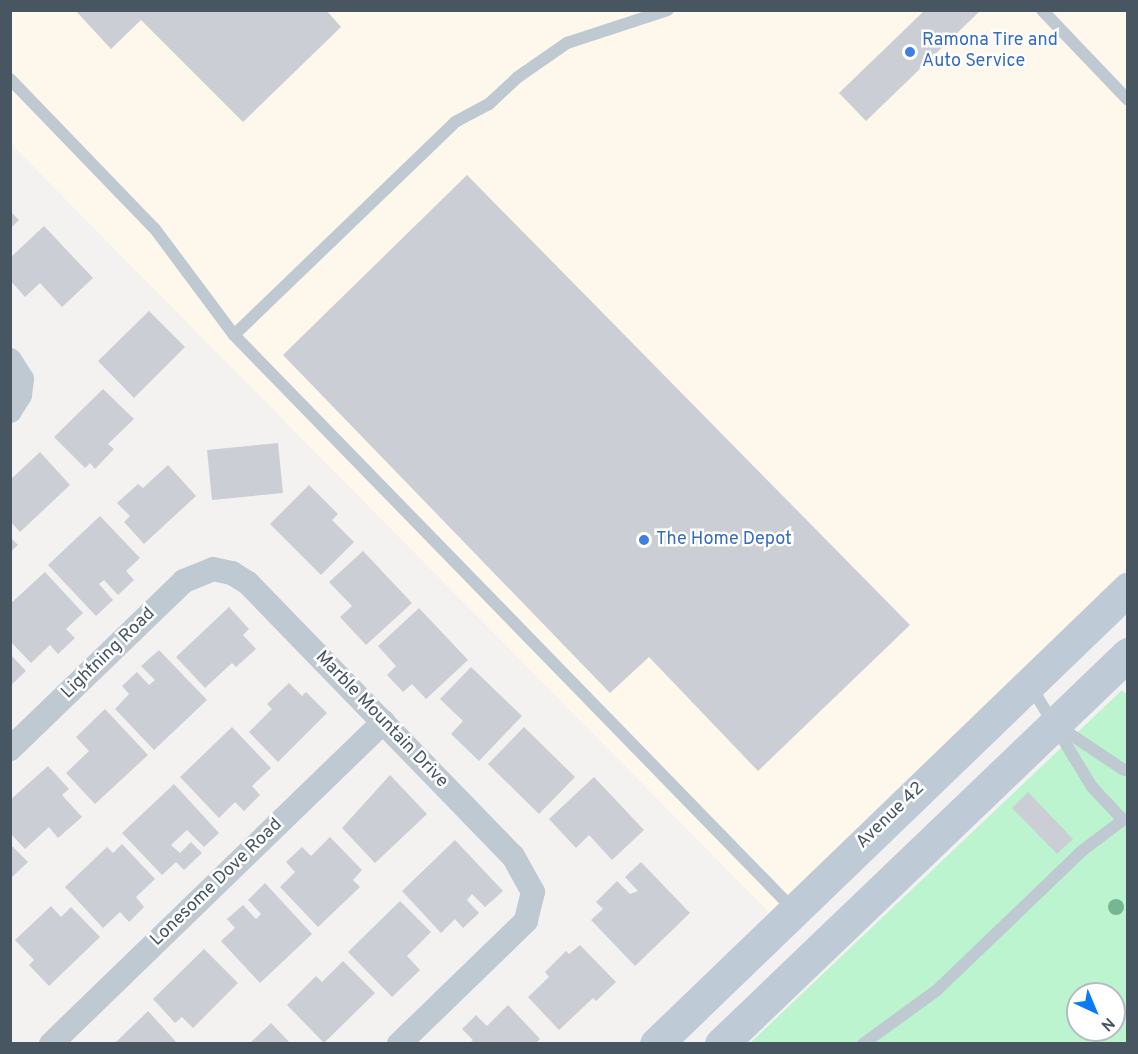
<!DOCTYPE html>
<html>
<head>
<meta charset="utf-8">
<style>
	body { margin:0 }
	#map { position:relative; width:1138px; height:1054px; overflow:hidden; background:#f4f1f1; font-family:Overpass,sans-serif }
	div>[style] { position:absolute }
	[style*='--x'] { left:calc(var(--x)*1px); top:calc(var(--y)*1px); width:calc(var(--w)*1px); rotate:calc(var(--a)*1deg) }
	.commercial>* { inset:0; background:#fef7eb }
	.green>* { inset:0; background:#bdf4d0 }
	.building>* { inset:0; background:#cbced4 }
	.lane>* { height:12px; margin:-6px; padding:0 6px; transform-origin:6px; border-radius:6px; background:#bec9d2 }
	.street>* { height:24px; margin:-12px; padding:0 12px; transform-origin:12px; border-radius:12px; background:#bec9d2 }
	.secondary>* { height:33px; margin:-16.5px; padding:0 16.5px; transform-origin:16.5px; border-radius:16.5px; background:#becbd6 }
	.trees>* { width:16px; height:16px; margin:-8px; border-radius:50%; background:#76b692 }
	.dots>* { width:16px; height:16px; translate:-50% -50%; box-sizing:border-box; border:3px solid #fff; border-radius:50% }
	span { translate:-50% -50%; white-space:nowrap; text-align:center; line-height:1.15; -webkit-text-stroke:5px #fff; paint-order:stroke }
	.shop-label { font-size:18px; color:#366cbe }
	.left { translate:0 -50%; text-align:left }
	.street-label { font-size:18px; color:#475661 }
	.frame { position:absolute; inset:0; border:12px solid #475661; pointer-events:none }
	.north { position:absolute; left:1066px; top:982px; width:60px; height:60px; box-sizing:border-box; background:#fff; border:2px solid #b5bbc0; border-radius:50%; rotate:136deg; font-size:16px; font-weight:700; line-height:24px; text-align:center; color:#475661 }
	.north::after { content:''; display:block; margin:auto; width:21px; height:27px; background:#087cf7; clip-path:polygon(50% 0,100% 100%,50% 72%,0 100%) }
</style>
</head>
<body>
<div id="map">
	<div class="commercial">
		<i style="clip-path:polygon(10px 11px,1127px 11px,1127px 567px,771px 914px,11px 144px)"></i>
	</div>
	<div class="green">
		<i style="clip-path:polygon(evenodd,1122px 690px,1127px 695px,1127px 1043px,749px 1044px,1122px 690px,1078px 994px,1114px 994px,1114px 1030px,1078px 1030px,1078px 994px)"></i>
	</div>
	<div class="building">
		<i style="clip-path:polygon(75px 10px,326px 10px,341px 27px,243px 122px,141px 20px,111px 49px)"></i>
		<i style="clip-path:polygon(925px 10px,981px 10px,866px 121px,839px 93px)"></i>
		<i style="clip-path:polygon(467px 175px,910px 625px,758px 771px,649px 657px,610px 693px,283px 355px)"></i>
		<i style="clip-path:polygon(10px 211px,19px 220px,10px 229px)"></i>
		<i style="clip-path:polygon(44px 226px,93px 278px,62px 307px,40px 283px,25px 297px,10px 280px,10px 258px)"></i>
		<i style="clip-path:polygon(149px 311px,185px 347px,134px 398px,98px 361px)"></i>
		<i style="clip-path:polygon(103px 389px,134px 419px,108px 444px,114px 449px,95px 469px,90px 463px,85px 468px,54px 437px)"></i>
		<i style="clip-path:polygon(278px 443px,283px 493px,212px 500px,207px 450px)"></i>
		<i style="clip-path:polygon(40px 452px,70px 485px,20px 532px,10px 521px,10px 480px)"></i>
		<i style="clip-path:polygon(168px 465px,196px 496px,144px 544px,124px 522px,130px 516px,117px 503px,138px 484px,143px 488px)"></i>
		<i style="clip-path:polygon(309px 485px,338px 514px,332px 520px,354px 542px,321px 575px,270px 524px)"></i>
		<i style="clip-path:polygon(100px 516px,140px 558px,126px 571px,134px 580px,118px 595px,104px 580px,99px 584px,113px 600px,96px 616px,48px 565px)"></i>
		<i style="clip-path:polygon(10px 537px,18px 545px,10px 552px)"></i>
		<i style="clip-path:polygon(363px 551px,412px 603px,366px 645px,340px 617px,352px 606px,329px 582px)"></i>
		<i style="clip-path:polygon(45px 572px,83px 613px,66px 629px,75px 638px,58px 654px,50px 645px,31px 663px,10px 641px,10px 604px)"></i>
		<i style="clip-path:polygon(229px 607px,249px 629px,243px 635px,256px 649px,236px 667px,232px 663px,205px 688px,176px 657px)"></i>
		<i style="clip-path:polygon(419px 608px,468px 660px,426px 699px,412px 684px,403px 692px,387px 675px,396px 666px,378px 646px)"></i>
		<i style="clip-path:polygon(159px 650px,207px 700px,154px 750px,115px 709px,129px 694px,122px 686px,137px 672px,149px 685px,155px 680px,141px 666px)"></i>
		<i style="clip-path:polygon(10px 654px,26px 671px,10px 686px)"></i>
		<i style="clip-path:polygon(471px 667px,522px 716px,479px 761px,451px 734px,463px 721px,440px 699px)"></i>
		<i style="clip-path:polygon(289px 683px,302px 696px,306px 692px,327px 713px,278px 762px,249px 732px,272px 709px,267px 704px)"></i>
		<i style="clip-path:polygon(105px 709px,148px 755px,95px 804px,66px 773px,89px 751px,76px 737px)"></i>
		<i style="clip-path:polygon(232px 727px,271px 768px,252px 786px,260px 795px,244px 811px,235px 802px,219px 818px,180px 777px)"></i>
		<i style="clip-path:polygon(524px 727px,575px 777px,539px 814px,488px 764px)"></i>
		<i style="clip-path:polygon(48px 766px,69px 789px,62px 795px,82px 817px,58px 838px,49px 827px,25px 849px,10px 833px,10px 800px)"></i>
		<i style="clip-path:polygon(390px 775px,427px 814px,375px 863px,342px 828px)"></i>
		<i style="clip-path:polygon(594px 777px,644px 830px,612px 860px,589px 835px,576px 848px,549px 819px)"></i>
		<i style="clip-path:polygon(174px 784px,219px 833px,204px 847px,187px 830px,171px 845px,180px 853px,191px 842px,202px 853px,184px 870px,176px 862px,162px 875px,122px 833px)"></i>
		<i style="clip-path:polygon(1028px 792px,1073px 839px,1057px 854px,1012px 808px)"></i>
		<i style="clip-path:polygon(330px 837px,362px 870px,353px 880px,360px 887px,318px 927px,280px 887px,295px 872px,286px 862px,302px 847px,311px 856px)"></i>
		<i style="clip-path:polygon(455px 840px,503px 891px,485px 907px,472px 894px,467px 900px,479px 913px,463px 928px,455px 919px,441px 933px,402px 891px)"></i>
		<i style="clip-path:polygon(10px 844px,28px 862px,10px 879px)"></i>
		<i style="clip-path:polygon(122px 844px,155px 879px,136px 897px,144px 907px,129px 922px,120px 912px,103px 928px,65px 887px,107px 847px,113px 853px)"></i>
		<i style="clip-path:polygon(641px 862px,690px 913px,635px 966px,591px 920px,603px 909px,596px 902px,617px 881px,630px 894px,638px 891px,625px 877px)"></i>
		<i style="clip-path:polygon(265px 883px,312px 934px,260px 983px,221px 941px,235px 928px,227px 919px,243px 905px,256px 919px,261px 914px,248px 900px)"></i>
		<i style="clip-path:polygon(400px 901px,431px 932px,407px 956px,420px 970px,392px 997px,348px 952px)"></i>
		<i style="clip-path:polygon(51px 906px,61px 917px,71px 907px,100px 937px,49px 986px,29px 965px,34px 960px,15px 940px)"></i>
		<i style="clip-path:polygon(580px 945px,616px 982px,596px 1001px,593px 998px,559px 1030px,528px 997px,549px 977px,545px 972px,566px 951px,569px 954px)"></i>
		<i style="clip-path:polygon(204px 949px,238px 983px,193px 1028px,182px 1017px,175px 1023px,153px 999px)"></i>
		<i style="clip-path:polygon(343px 961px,375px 993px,324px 1043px,287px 1005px,316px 976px,322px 982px)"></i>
		<i style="clip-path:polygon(508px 1005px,540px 1039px,535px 1044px,469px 1044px,473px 1040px,462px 1029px,476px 1015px,487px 1026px)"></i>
		<i style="clip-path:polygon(148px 1011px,178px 1044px,114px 1044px)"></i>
		<i style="clip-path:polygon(271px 1023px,291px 1044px,249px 1044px)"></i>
	</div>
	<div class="lane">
		<i style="--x:1042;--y:10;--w:124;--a:46.3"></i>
		<i style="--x:10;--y:79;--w:209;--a:46"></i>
		<i style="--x:155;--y:229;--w:132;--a:53.3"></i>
		<i style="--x:234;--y:335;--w:801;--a:45.76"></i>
		<i style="--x:234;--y:335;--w:307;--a:-43.9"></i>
		<i style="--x:455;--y:122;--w:38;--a:-28"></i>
		<i style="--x:489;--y:104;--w:40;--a:-43"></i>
		<i style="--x:518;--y:77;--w:60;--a:-34.8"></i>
		<i style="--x:567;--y:43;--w:106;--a:-18.1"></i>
		<i style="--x:1055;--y:724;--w:83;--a:33.7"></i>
		<i style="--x:863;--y:1044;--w:92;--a:-36.1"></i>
		<i style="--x:937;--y:990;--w:202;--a:-43.8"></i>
		<i style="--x:1083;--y:850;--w:50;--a:-36.9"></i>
		<i style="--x:1123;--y:820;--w:45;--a:-133.2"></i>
		<i style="--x:1092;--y:787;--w:119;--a:-121.3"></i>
	</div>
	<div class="street">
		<i style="--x:10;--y:360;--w:22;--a:58"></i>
		<i style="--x:22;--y:379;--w:16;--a:97"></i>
		<i style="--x:20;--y:395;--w:19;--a:122"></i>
		<i style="--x:10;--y:749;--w:242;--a:-44"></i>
		<i style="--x:184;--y:581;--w:31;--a:-22"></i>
		<i style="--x:213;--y:569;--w:19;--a:12"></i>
		<i style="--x:232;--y:573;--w:19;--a:32"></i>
		<i style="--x:248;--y:583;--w:380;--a:45.9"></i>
		<i style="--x:513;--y:856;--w:41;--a:60.9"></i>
		<i style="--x:533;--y:892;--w:30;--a:104"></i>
		<i style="--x:526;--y:921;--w:177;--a:135.9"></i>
		<i style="--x:51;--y:1044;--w:463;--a:-44.1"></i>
	</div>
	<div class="secondary">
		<i style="--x:656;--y:1044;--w:656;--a:-43.95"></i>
		<i style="--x:721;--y:1044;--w:564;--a:-43.78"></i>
	</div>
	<div class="trees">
		<i style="left:1116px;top:907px"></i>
	</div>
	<div class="dots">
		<i style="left:910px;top:52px;background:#3f7fe0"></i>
		<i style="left:644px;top:540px;background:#3f7fe0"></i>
	</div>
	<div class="shop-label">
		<span class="left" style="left:922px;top:52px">Ramona Tire and<br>Auto Service</span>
		<span class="left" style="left:656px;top:540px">The Home Depot</span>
	</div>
	<div class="street-label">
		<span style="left:109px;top:654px;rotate:-44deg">Lightning Road</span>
		<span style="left:381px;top:720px;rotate:46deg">Marble Mountain Drive</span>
		<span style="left:891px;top:816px;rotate:-44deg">Avenue 42</span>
		<span style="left:217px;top:883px;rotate:-44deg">Lonesome Dove Road</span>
	</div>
	<div class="frame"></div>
	<div class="north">N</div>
</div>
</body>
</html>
